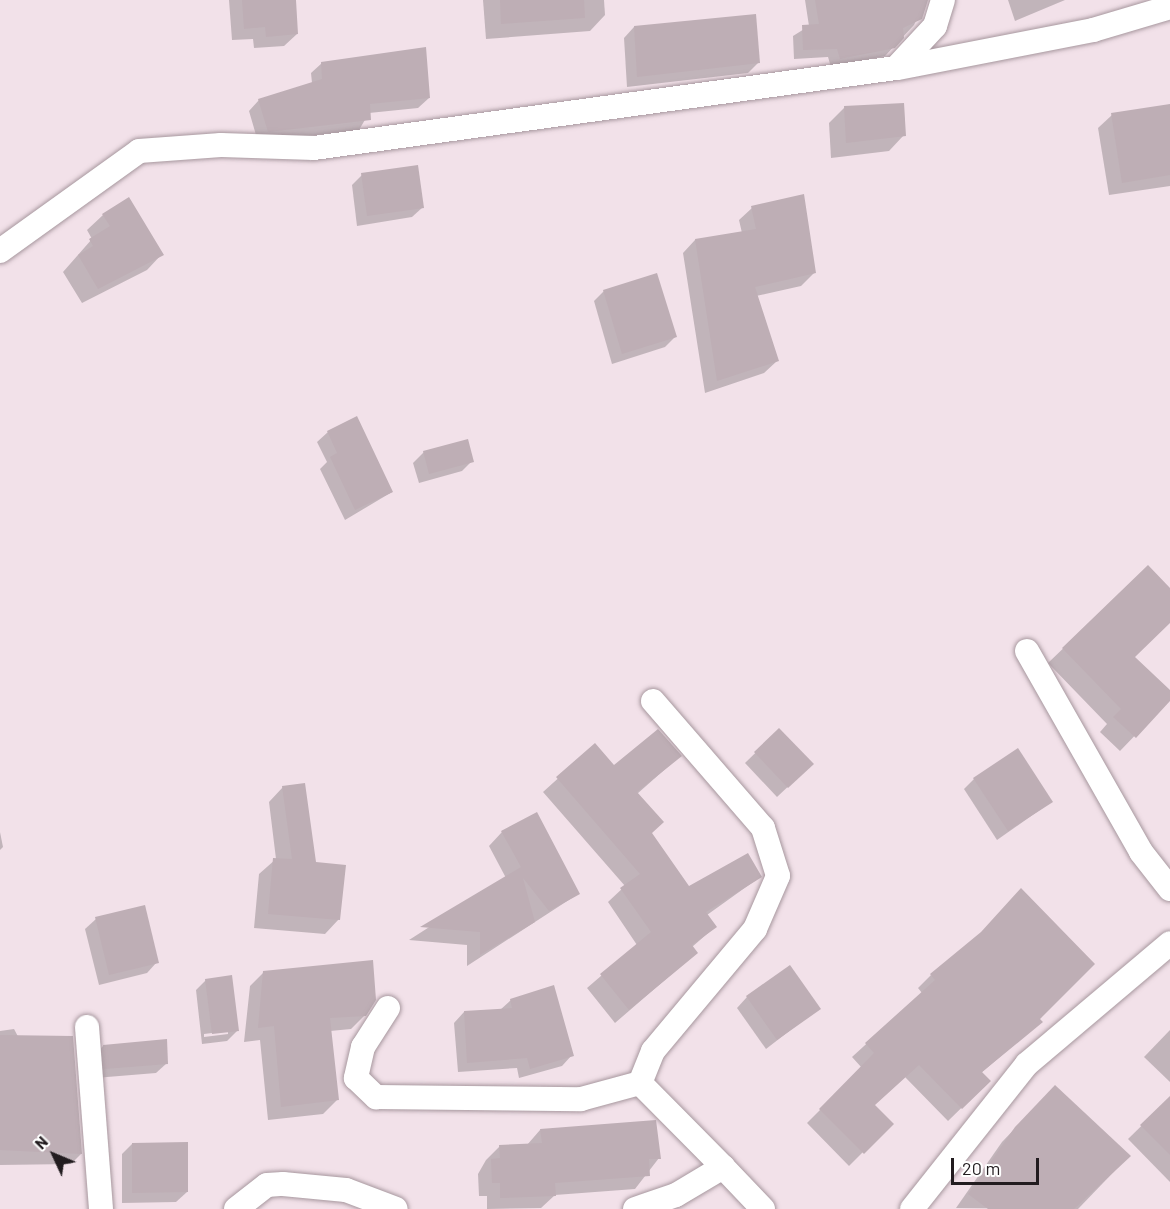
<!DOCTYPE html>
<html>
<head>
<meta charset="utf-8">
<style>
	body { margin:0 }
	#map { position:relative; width:1170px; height:1209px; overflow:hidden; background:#f2e1e9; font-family:Barlow,sans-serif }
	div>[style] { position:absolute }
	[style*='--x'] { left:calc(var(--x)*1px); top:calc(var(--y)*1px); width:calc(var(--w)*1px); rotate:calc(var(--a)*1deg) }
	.shadow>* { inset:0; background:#0003 }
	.building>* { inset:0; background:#beaeb5 }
	.roads { filter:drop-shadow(0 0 2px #a7979e) drop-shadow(0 0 2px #a7979e) }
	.street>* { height:24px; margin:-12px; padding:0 12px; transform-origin:12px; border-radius:12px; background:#fff }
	span { translate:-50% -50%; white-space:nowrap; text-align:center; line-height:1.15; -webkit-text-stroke:6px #fff; paint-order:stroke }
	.north { position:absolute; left:24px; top:1125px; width:60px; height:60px; -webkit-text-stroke:4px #fff; paint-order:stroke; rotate:314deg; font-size:16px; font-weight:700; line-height:24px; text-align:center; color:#221c1f }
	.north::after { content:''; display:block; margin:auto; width:21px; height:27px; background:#221c1f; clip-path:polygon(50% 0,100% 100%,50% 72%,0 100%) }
	.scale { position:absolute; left:951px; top:1158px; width:88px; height:27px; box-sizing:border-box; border:3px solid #221c1f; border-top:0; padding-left:8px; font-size:18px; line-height:21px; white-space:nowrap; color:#221c1f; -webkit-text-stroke:4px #fff; paint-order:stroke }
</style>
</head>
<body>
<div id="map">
	<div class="shadow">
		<i style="clip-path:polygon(229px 0,294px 0,297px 34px,284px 46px,254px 48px,253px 39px,232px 40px)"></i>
		<i style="clip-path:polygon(483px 0,604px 0,605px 15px,590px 31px,486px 39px)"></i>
		<i style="clip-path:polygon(805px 0,926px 0,914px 25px,885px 56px,831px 67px,828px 57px,794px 59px,793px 36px,809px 26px)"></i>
		<i style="clip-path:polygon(1008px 0,1065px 0,1015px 21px)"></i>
		<i style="clip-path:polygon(634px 27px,759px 62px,748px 73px,627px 87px,624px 38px)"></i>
		<i style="clip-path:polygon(322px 63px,429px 98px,418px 108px,369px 113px,359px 130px,258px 142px,249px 111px,259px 100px,312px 83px,311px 73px)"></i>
		<i style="clip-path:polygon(1170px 106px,1170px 186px,1109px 195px,1098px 128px,1112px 115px)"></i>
		<i style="clip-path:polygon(845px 107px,904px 135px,889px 151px,831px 158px,829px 123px)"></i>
		<i style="clip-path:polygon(362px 175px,423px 207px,412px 217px,357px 226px,352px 185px)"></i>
		<i style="clip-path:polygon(752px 208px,814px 273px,801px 286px,756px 296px,777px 361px,764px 373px,705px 393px,683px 253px,695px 240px,742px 233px,739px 220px)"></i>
		<i style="clip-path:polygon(103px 215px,162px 254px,147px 270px,82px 303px,63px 272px,92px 239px,87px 230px)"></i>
		<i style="clip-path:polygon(604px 291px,675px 337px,665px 347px,612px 364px,594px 301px)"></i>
		<i style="clip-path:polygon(328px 432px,392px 492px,345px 520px,320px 469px,327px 462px,317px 442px)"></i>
		<i style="clip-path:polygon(424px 452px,472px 461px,462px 471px,419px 483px,413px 463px)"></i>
		<i style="clip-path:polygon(1148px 567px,1170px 590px,1170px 621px,1133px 657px,1170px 692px,1170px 699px,1120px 751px,1100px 732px,1107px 724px,1048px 663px)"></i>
		<i style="clip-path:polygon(779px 730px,812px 764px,777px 797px,745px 763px)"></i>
		<i style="clip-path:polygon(595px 745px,614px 767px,680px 756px,637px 794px,650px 833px,688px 888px,760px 877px,707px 915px,715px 927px,692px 947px,696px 953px,615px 1023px,587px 988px,637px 945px,608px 902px,625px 886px,543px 792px)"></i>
		<i style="clip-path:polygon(974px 779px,1051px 802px,997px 840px,964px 789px)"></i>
		<i style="clip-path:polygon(283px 787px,339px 919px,325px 934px,254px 928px,259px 874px,276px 859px,269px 802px)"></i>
		<i style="clip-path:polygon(0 832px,3px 847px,0 850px)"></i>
		<i style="clip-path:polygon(502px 832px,578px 894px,467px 966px,467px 945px,409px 940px,506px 878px,489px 846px)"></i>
		<i style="clip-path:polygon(96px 919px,157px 962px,147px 973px,99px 985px,85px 929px)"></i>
		<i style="clip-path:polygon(264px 972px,365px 1015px,351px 1029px,330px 1031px,337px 1100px,323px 1114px,268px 1120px,260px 1040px,244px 1042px,250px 986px)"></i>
		<i style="clip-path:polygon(931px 975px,1041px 1022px,981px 1073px,989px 1081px,948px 1121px,905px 1077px,873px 1106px,891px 1124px,849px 1166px,807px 1123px,862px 1068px,852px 1057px,922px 993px,918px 988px)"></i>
		<i style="clip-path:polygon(evenodd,206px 980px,238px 1030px,227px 1041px,202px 1044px,196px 990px,206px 980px,228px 1031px,228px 1034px,204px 1037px,204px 1034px,228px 1031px)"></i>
		<i style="clip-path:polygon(747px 997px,819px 1008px,766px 1049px,737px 1008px)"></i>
		<i style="clip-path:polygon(511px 1000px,572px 1055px,562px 1066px,519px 1078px,517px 1068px,458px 1072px,454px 1023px,464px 1012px,500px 1010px)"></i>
		<i style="clip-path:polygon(14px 1029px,81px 1154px,71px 1164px,0 1165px,0 1031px)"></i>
		<i style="clip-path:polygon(1170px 1030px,1170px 1082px,1144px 1057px)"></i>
		<i style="clip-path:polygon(103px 1046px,167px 1063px,156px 1073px,95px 1078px,93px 1057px)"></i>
		<i style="clip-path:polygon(1170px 1098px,1170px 1182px,1128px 1139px)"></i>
		<i style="clip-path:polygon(1042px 1100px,1129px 1156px,1078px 1209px,956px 1208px,1002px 1142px)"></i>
		<i style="clip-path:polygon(540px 1130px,659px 1158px,635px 1189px,555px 1195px,541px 1208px,487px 1209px,487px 1196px,479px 1196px,478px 1174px,486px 1160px,500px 1146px,527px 1145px)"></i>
		<i style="clip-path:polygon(132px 1144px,187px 1192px,176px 1202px,122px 1203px,122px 1154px)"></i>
	</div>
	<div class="building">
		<i style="clip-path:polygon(242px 0,296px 0,298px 34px,266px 37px,265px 27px,244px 29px)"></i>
		<i style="clip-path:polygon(500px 0,584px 0,585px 18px,501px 24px)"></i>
		<i style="clip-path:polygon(815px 0,928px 0,922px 19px,903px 28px,904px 38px,895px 48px,840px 59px,837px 49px,803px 50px,802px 25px,819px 24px)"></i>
		<i style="clip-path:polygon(756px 14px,760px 63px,637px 77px,634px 26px)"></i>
		<i style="clip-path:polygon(426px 47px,430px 98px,370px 104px,371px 120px,268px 132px,258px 99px,322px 79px,321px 62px)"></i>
		<i style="clip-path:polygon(904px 103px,906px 136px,846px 143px,844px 106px)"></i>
		<i style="clip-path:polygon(1170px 104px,1170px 175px,1122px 183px,1111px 113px)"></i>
		<i style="clip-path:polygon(418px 165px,424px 208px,367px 216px,361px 173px)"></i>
		<i style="clip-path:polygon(804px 194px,816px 273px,755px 287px,779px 361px,717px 381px,695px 239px,756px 229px,751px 206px)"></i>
		<i style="clip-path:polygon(129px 197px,164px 255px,98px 289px,78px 255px,93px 246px,89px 239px,110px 226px,102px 214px)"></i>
		<i style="clip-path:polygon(657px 273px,677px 337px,622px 354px,603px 290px)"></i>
		<i style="clip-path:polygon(357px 416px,393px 492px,355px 510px,330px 457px,337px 453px,327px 431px)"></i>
		<i style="clip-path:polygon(468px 439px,474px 462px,429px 474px,423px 451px)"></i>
		<i style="clip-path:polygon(1148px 565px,1170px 588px,1170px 623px,1135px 657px,1170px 690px,1170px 701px,1136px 738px,1113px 717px,1121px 709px,1062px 648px)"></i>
		<i style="clip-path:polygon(779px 728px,814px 764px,788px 788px,754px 752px)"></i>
		<i style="clip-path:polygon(658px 729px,682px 756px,637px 792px,664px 822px,652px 833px,689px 886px,748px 853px,762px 877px,706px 912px,717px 927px,692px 945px,698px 953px,629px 1010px,600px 974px,651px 932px,620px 888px,640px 874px,556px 777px,595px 743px,614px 765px)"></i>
		<i style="clip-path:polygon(1018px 748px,1053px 802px,1008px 831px,973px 778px)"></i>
		<i style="clip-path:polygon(305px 783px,316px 862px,346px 865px,340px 920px,268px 914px,273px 858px,292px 859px,282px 786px)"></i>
		<i style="clip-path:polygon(537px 812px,580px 894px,549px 911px,523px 878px,535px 922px,480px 955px,480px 932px,420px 927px,521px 867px,501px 831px)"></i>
		<i style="clip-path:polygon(1021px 888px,1095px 964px,1040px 1019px,1043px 1022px,982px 1072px,991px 1081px,962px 1109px,919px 1065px,875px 1105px,894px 1124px,864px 1154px,819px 1109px,874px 1053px,865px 1043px,935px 980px,930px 974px,981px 932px)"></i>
		<i style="clip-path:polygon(145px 905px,159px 963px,109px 975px,95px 917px)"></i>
		<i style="clip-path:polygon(373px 960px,376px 1000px,366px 1016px,330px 1018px,339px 1100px,281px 1107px,274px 1026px,258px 1028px,263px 971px)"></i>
		<i style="clip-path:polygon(790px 965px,821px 1009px,777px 1040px,746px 996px)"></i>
		<i style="clip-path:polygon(232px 975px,239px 1031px,212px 1034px,205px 979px)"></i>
		<i style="clip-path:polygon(554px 985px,574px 1056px,530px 1069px,527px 1058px,467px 1063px,464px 1011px,512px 1008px,510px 999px)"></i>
		<i style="clip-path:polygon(0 1035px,73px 1036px,82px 1154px,0 1150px)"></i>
		<i style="clip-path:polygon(167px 1039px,168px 1064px,104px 1069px,103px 1045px)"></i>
		<i style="clip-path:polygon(1055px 1085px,1131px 1156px,1074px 1209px,988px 1209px,968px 1194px,1015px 1127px)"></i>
		<i style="clip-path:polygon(1170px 1096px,1170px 1155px,1140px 1125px)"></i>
		<i style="clip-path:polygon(656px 1120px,661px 1159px,649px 1159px,650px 1176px,555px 1183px,556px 1196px,500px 1198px,500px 1183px,492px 1183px,491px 1159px,500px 1158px,499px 1145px,542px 1143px,540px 1129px)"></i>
		<i style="clip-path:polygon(188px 1142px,188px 1192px,132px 1193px,132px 1143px)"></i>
	</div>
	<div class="roads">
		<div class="street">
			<i style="--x:898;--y:68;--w:199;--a:-11"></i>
			<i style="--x:1093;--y:30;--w:80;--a:-16.6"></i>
			<i style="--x:0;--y:251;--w:171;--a:-35.7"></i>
			<i style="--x:139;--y:151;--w:82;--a:-4.2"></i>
			<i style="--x:221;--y:145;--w:93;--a:1.8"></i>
			<i style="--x:314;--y:148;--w:587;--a:-7.83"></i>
			<i style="--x:896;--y:68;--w:57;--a:-47.1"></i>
			<i style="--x:935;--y:26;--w:27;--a:-73"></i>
			<i style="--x:1027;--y:651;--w:231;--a:60.4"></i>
			<i style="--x:1141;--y:852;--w:47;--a:51.9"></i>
			<i style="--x:653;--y:701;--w:168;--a:49.1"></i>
			<i style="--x:763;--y:828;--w:50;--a:72.6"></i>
			<i style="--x:778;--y:876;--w:58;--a:113.5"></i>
			<i style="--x:755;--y:929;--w:159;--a:129.9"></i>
			<i style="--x:653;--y:1051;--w:35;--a:112"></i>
			<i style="--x:640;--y:1083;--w:118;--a:45.3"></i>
			<i style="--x:388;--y:1008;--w:46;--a:122.7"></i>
			<i style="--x:363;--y:1047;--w:32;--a:103"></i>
			<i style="--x:356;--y:1078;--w:28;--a:44"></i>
			<i style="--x:376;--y:1097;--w:205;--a:0.6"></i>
			<i style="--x:581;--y:1099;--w:61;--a:-15.2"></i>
			<i style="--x:87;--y:1027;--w:183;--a:85.6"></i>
			<i style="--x:236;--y:1209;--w:39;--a:-38"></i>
			<i style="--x:267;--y:1185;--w:16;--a:-4"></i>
			<i style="--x:283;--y:1184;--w:63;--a:5.4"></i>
			<i style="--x:346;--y:1190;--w:53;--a:20.8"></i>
			<i style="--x:635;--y:1209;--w:43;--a:-18.9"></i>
			<i style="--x:676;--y:1195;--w:55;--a:-30.8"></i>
			<i style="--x:723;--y:1167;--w:58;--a:46.4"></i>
			<i style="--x:912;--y:1209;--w:185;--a:-51.6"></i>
			<i style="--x:1027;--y:1064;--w:187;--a:-40.2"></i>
		</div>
	</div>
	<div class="north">N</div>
	<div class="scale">20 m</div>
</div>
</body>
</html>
